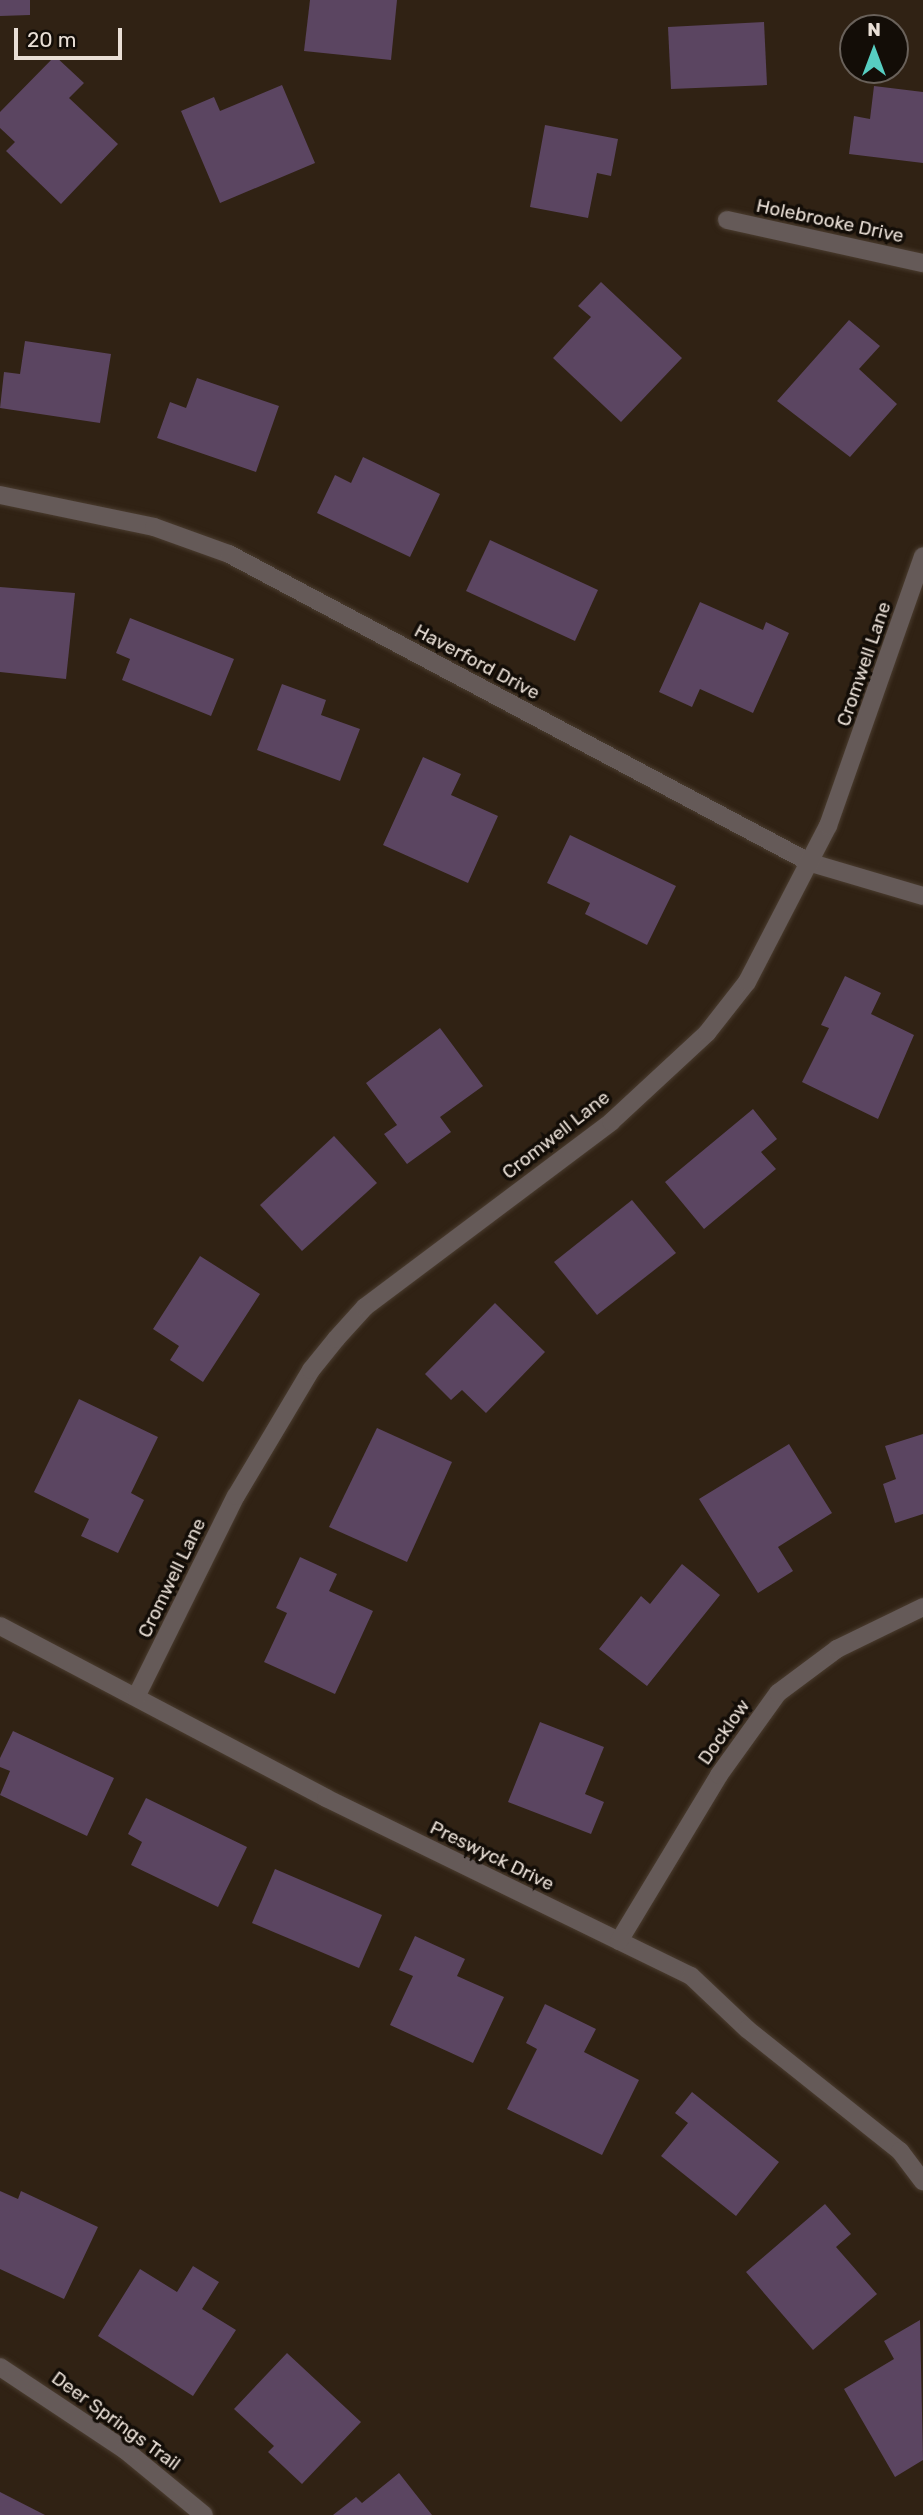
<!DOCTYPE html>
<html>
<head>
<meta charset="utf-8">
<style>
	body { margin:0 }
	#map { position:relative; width:923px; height:2515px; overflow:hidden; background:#302214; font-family:Rubik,sans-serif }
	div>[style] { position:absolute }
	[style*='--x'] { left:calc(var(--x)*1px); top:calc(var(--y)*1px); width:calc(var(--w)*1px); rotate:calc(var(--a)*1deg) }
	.building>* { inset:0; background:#5b4561 }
	.roads { filter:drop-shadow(0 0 2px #4a3c2f) drop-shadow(0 0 2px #4a3c2f) }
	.minor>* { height:18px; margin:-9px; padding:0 9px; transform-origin:9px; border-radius:9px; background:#655a58 }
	span { translate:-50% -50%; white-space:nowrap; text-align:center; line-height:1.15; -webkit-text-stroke:7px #130d07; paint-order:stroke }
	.street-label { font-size:19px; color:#e9dfd6 }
	.north { position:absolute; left:839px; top:14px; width:70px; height:70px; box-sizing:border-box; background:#130d07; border:2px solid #69615a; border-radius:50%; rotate:0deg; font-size:19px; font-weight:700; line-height:28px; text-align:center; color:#e9dfd6 }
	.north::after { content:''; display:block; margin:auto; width:24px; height:32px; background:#57cec1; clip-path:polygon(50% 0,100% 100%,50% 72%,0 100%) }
	.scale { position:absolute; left:14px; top:28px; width:108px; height:32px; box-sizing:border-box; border:4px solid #e9dfd6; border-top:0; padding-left:9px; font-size:21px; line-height:24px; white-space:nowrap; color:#e9dfd6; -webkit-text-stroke:5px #130d07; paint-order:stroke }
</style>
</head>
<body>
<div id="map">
	<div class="building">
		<i style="clip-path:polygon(0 0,30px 0,30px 15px,0 16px)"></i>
		<i style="clip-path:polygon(310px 0,397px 0,391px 60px,304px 51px)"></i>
		<i style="clip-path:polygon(764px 22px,767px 85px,671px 89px,668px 27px)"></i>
		<i style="clip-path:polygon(55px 56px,84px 83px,69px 98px,118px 144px,61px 204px,6px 151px,15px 142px,0 128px,0 112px)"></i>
		<i style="clip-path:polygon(282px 85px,315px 163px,220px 203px,181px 111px,214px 97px,220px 111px)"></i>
		<i style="clip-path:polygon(874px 86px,923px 92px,923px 163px,849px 154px,854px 116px,870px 119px)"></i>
		<i style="clip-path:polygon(545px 125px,618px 139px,611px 176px,597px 173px,588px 218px,530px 207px)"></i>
		<i style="clip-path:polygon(601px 282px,682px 358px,621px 422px,553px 358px,591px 317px,578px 306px)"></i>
		<i style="clip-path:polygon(849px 320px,880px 346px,859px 369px,897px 404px,850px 457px,777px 401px)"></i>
		<i style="clip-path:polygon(25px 341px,111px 354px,100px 423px,0 408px,4px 372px,20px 374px)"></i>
		<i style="clip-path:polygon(197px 378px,279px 406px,256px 472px,157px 438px,170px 402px,186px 408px)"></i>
		<i style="clip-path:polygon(363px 457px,440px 494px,410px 557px,317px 513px,335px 475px,351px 483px)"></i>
		<i style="clip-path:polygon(490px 540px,598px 590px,575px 641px,466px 591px)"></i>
		<i style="clip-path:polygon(0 587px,75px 593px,66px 679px,0 672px)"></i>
		<i style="clip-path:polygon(700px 602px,763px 630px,766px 622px,789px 633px,753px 713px,700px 689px,692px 707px,659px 692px)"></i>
		<i style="clip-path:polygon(130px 618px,234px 659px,211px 716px,122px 680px,130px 659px,116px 653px)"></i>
		<i style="clip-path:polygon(282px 684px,326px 700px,321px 715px,360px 729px,340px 781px,257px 750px)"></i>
		<i style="clip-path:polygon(423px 757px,461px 774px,451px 795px,498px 816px,468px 883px,383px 845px)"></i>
		<i style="clip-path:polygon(570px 835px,676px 886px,647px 945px,585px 914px,590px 903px,547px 883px)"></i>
		<i style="clip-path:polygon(845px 976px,881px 993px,871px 1014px,914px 1035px,878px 1119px,802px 1082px,829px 1028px,821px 1025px)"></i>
		<i style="clip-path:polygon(440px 1028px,483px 1086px,440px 1117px,451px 1132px,407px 1164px,384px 1134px,397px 1125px,366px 1083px)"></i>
		<i style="clip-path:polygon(753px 1109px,777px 1139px,761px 1152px,776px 1169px,704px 1229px,665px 1182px)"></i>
		<i style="clip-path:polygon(334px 1136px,377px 1183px,302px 1251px,260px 1205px)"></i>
		<i style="clip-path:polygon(632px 1200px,676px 1253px,597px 1315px,554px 1262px)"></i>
		<i style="clip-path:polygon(200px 1256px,260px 1294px,203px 1382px,170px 1360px,179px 1346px,153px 1329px)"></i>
		<i style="clip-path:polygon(495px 1303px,545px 1352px,486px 1413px,462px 1390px,451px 1400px,425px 1374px)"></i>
		<i style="clip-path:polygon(79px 1399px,158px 1437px,131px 1493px,144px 1500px,118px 1553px,81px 1536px,89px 1519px,34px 1492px)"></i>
		<i style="clip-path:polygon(377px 1428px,452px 1462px,407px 1562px,329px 1527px)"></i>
		<i style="clip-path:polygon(923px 1434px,923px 1514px,895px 1523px,883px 1484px,896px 1479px,885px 1446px)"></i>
		<i style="clip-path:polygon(789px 1444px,832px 1513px,778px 1547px,793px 1571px,758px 1593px,699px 1499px)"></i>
		<i style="clip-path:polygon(300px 1557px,337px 1574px,329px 1591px,373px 1611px,335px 1694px,264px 1662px,287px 1613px,276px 1608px)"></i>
		<i style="clip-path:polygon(682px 1564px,720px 1595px,647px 1686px,599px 1649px,641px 1596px,650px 1604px)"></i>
		<i style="clip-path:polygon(540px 1722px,604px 1747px,585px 1794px,604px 1802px,591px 1834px,508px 1802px)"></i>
		<i style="clip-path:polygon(13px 1731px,114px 1778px,87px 1836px,0 1795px,10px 1771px,0 1767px,0 1758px)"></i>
		<i style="clip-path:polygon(146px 1798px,247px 1847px,218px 1907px,131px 1865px,142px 1842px,128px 1834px)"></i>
		<i style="clip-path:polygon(275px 1869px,382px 1915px,359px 1968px,252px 1923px)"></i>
		<i style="clip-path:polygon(415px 1936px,465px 1959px,457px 1976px,504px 1997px,473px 2063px,390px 2025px,413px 1976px,399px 1970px)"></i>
		<i style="clip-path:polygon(545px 2004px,596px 2029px,584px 2052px,639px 2080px,602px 2155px,507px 2109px,537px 2049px,526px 2043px)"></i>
		<i style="clip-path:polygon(692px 2092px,779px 2162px,736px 2216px,661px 2156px,688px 2123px,675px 2113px)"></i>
		<i style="clip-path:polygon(0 2191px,18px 2199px,21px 2191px,98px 2227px,64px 2299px,0 2269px)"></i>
		<i style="clip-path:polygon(825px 2204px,851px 2234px,836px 2247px,877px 2294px,813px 2350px,746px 2272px)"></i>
		<i style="clip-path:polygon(193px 2266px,219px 2282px,202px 2309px,236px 2330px,193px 2396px,98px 2336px,140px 2269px,177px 2292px)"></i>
		<i style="clip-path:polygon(920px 2320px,923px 2460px,895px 2477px,844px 2389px,894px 2359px,884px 2341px)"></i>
		<i style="clip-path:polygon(287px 2353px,361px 2422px,302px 2484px,268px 2452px,274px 2446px,234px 2409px)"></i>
		<i style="clip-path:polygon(399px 2473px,432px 2515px,333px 2515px,356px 2497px,362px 2503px)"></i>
		<i style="clip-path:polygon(0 2492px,45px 2515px,0 2515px)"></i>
	</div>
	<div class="roads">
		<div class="minor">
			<i style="--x:727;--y:220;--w:201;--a:12.4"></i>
			<i style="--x:0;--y:495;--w:157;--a:11.7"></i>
			<i style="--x:154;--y:527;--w:80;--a:19.8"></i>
			<i style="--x:229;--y:554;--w:659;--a:27.97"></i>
			<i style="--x:811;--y:863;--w:117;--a:16.4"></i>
			<i style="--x:0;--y:1626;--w:369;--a:27.8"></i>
			<i style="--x:326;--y:1798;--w:406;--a:26"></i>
			<i style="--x:691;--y:1976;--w:77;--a:43.4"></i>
			<i style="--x:747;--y:2029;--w:196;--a:38.6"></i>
			<i style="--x:900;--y:2151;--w:38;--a:53"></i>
			<i style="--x:137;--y:1695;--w:222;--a:-63.6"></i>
			<i style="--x:236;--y:1496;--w:147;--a:-59.2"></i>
			<i style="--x:311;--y:1370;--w:40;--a:-51"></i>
			<i style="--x:336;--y:1339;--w:43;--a:-47.8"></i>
			<i style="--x:365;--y:1307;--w:308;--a:-36.9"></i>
			<i style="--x:611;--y:1122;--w:131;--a:-42.8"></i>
			<i style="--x:707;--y:1033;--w:65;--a:-51.9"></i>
			<i style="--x:747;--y:982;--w:176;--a:-62.6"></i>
			<i style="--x:828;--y:826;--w:286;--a:-70.6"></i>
			<i style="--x:619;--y:1941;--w:194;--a:-58.9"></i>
			<i style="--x:719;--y:1775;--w:101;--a:-54.3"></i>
			<i style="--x:778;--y:1693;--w:74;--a:-36.7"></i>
			<i style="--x:837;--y:1649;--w:96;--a:-26"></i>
			<i style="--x:0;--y:2367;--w:150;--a:33.6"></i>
			<i style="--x:125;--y:2450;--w:102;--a:39.4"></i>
		</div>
	</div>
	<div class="street-label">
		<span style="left:830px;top:221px;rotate:12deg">Holebrooke Drive</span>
		<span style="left:477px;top:662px;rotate:28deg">Haverford Drive</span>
		<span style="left:864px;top:664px;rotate:-71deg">Cromwell Lane</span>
		<span style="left:556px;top:1135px;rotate:-38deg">Cromwell Lane</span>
		<span style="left:172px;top:1578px;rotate:-64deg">Cromwell Lane</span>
		<span style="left:724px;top:1732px;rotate:-55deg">Docklow</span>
		<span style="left:492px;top:1856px;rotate:26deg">Preswyck Drive</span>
		<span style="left:116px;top:2421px;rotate:36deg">Deer Springs Trail</span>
	</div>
	<div class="north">N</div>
	<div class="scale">20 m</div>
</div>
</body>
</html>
